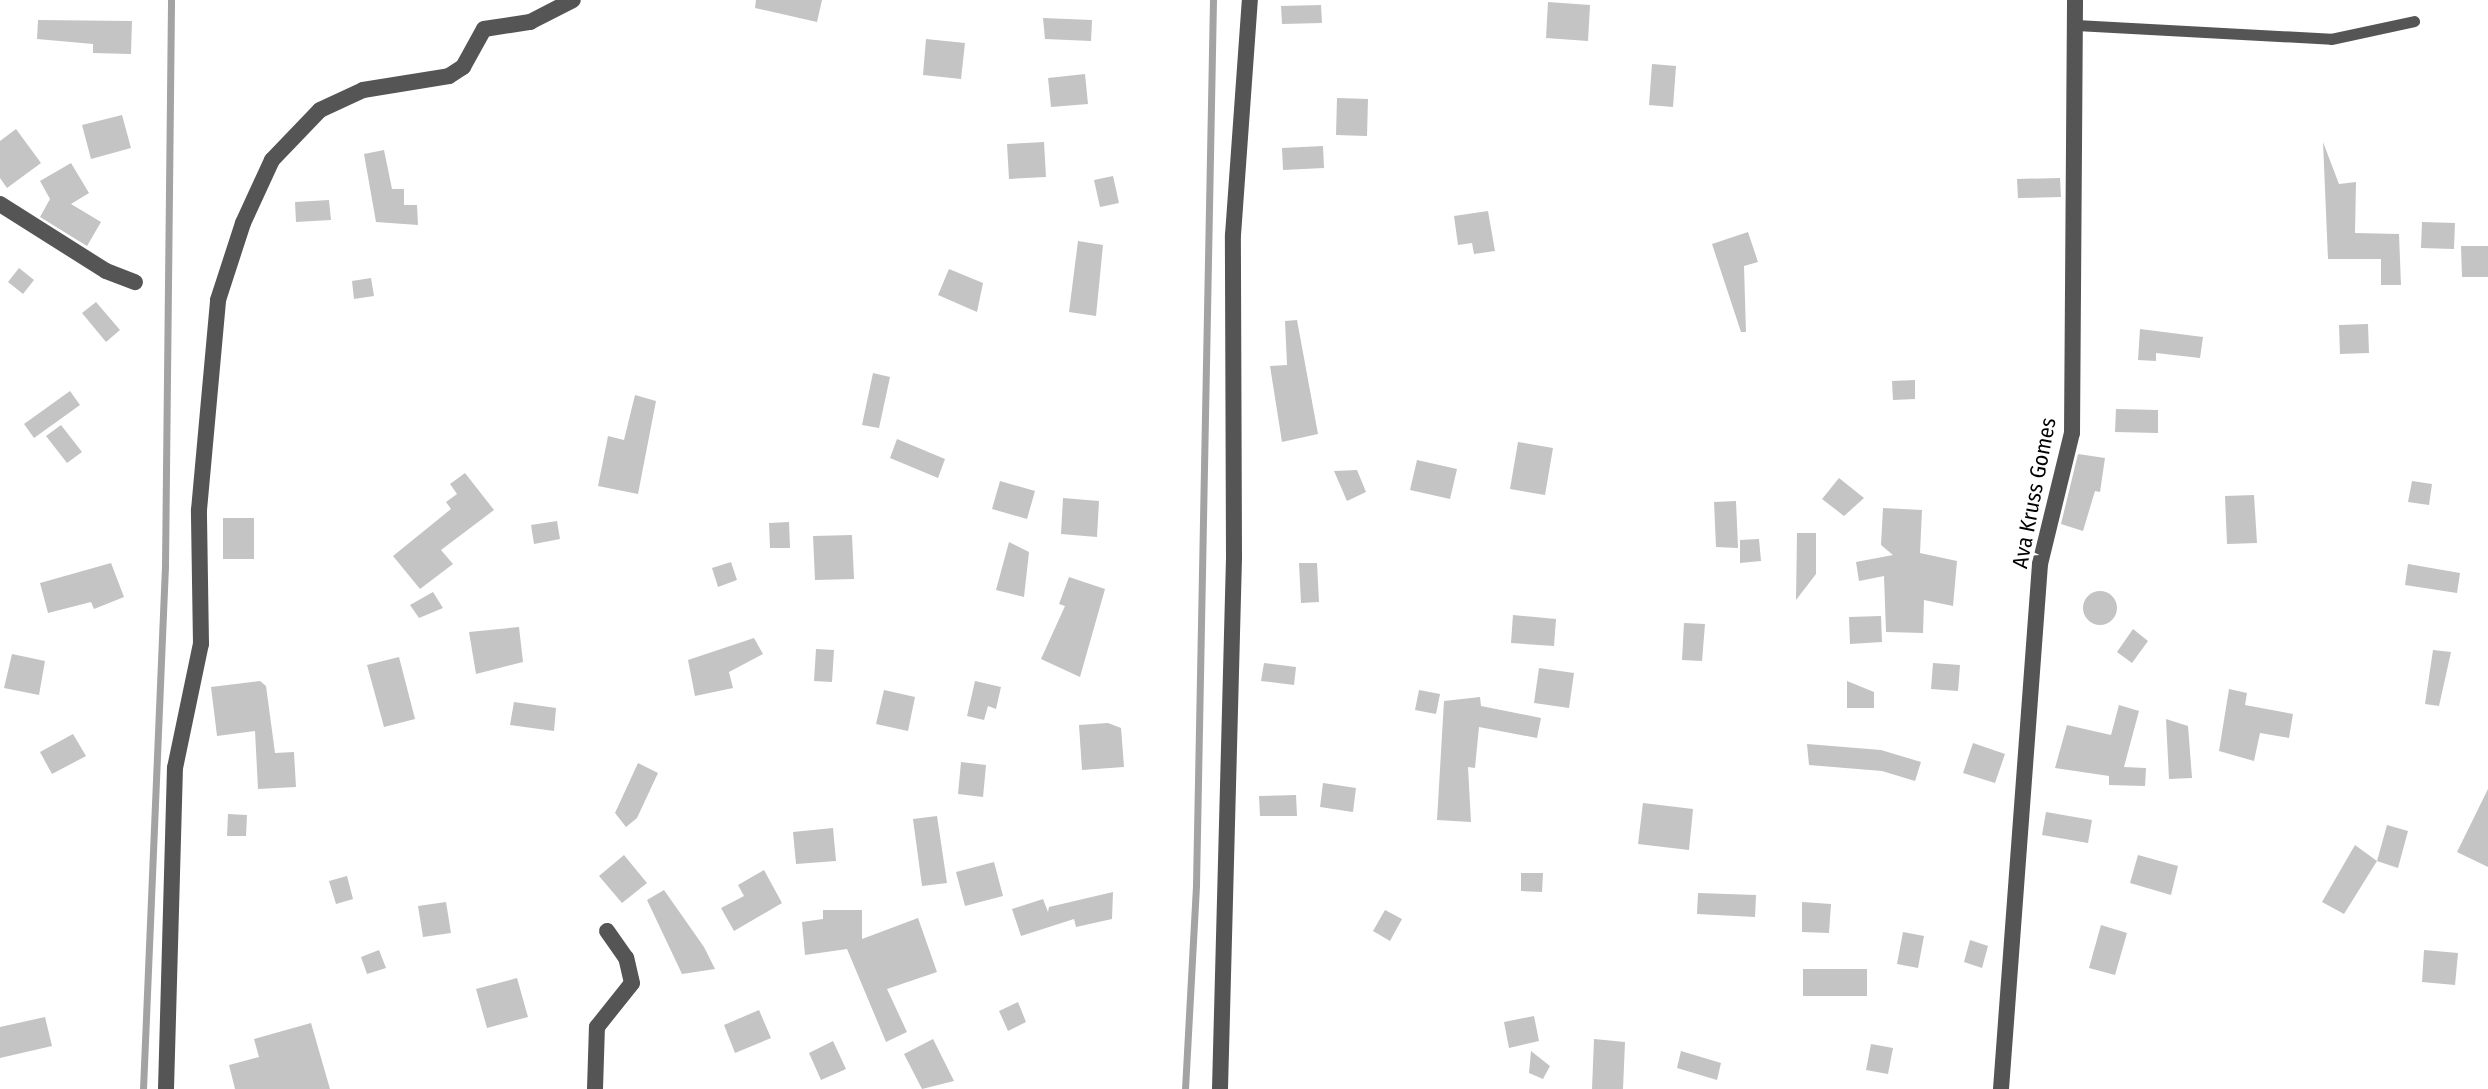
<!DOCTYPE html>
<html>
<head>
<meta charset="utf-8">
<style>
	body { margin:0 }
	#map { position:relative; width:2488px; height:1089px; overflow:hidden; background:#fff; font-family:"Fira Sans Condensed",sans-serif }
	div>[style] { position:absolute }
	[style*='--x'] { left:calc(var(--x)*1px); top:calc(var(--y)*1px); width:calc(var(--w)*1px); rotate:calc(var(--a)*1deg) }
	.stream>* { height:7px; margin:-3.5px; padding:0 3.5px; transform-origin:3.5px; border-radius:3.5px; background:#a3a3a3 }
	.building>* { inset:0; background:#c4c4c4 }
	.round { border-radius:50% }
	.service>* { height:11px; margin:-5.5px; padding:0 5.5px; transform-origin:5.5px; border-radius:5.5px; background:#555 }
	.minor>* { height:16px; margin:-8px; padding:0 8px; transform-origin:8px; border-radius:8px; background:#555 }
	.tertiary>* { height:16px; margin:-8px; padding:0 8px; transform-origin:8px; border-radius:8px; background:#555 }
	span { translate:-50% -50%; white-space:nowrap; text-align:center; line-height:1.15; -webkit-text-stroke:6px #fff; paint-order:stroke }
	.street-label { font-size:22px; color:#000 }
</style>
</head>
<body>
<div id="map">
	<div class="stream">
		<i style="--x:143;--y:1089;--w:523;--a:-87.59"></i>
		<i style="--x:165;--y:566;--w:566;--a:-89.39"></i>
		<i style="--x:1185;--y:1089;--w:204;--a:-86.9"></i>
		<i style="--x:1196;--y:885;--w:885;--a:-88.9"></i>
	</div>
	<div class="building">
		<i style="clip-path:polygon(756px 0,822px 0,817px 22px,755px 8px)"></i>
		<i style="clip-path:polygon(1548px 2px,1590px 5px,1588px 41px,1546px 38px)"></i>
		<i style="clip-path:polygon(1321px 5px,1322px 23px,1282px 24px,1281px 6px)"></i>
		<i style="clip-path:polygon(1043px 18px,1092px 20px,1091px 41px,1045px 39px)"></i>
		<i style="clip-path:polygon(38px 20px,132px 21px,131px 54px,93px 53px,93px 44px,37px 39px)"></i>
		<i style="clip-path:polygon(926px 39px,965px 43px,961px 79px,923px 75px)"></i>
		<i style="clip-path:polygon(1652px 64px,1676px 66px,1673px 107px,1649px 105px)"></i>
		<i style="clip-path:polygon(1085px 74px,1088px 104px,1051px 107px,1048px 78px)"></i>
		<i style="clip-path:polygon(1337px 98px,1368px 99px,1367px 136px,1336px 135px)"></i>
		<i style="clip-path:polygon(122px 115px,131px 148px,91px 159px,82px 125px)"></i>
		<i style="clip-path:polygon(16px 129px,41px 163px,7px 188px,0 178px,0 141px)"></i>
		<i style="clip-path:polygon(1044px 142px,1046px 177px,1009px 179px,1007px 144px)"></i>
		<i style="clip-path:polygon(2323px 142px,2339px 184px,2356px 182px,2355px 233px,2399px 234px,2401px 285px,2381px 285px,2381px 259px,2328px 259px)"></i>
		<i style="clip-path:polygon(1323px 146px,1324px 168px,1283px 170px,1282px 148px)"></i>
		<i style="clip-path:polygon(384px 150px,392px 189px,404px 189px,404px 205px,417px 205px,418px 225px,376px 222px,364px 154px)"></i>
		<i style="clip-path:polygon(71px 163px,89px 193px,71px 204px,101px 222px,87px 246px,40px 217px,50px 199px,40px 181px)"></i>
		<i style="clip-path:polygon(1113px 176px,1119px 203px,1100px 207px,1094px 180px)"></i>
		<i style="clip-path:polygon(2060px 178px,2061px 197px,2018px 198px,2017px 179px)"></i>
		<i style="clip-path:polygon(329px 200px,331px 220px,296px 222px,295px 202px)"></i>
		<i style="clip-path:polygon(1488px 211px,1495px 251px,1474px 254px,1472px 243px,1458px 245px,1454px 216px)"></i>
		<i style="clip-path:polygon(2422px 222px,2455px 223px,2454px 249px,2421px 248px)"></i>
		<i style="clip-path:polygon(1748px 232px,1758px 262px,1744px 266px,1746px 332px,1741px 332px,1712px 244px)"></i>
		<i style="clip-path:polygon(1078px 241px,1103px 245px,1096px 316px,1069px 312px)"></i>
		<i style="clip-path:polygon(2461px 246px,2488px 246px,2488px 277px,2462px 277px)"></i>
		<i style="clip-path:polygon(19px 268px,34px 280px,23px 294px,8px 282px)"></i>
		<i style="clip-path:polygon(949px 269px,983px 283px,977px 312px,938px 295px)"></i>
		<i style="clip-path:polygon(371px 278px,374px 296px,354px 299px,352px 281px)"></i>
		<i style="clip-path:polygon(96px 302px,120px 330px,106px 342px,82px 313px)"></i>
		<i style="clip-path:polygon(1297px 320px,1318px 434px,1282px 442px,1270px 366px,1287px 365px,1285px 321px)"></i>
		<i style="clip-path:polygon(2368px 324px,2369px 353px,2340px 354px,2339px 325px)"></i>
		<i style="clip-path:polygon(2140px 329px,2203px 337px,2200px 358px,2156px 353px,2156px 361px,2138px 360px)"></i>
		<i style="clip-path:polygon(873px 373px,890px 377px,879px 428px,862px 425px)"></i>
		<i style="clip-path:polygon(1915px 380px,1915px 399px,1893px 400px,1892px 381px)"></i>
		<i style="clip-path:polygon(70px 391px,80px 405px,34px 438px,24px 424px)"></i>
		<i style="clip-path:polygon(635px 395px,656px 401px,638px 494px,598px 486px,608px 436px,624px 440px)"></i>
		<i style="clip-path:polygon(2116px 409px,2158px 410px,2158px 433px,2115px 432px)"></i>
		<i style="clip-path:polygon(61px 425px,82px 452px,67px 463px,46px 436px)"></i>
		<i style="clip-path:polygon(897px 439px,945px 459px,938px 478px,890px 458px)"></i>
		<i style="clip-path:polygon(1518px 442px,1553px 448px,1545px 495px,1510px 489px)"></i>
		<i style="clip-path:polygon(2078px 454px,2105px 458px,2100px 492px,2095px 491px,2083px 531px,2061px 524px)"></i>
		<i style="clip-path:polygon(1417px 460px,1457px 469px,1450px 499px,1410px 490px)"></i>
		<i style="clip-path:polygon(1357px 470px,1366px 492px,1347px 501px,1334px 471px)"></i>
		<i style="clip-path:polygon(465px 473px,494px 510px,441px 550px,453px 564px,420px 589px,393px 556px,451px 509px,446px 502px,457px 494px,450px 484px)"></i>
		<i style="clip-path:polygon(1839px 478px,1864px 498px,1844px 516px,1822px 499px)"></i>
		<i style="clip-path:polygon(1000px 481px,1035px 491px,1027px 519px,992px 509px)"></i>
		<i style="clip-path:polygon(2412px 481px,2432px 484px,2429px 505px,2408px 502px)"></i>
		<i style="clip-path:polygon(2254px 495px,2257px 543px,2227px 544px,2225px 496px)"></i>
		<i style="clip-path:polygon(1063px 498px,1099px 501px,1097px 537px,1061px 534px)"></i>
		<i style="clip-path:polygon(1736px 501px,1738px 548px,1716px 547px,1714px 502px)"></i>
		<i style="clip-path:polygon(1883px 508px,1922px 510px,1920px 553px,1957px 561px,1953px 606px,1924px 600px,1923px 633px,1886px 632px,1884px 576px,1859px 581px,1856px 562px,1893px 555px,1881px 545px)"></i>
		<i style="clip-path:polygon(223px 518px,254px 518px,254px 559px,223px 559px)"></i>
		<i style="clip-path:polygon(557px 521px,560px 539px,534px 544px,531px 525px)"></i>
		<i style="clip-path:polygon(789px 522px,790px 548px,770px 548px,769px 523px)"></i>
		<i style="clip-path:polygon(1797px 533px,1816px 533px,1816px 574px,1796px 600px)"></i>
		<i style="clip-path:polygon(852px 535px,854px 579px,815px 580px,813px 536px)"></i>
		<i style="clip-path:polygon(1759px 539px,1761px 561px,1740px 563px,1740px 540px)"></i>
		<i style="clip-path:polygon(1009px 542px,1029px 552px,1024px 597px,996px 590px)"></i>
		<i style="clip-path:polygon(731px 562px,737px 580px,718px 587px,712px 568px)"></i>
		<i style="clip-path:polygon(111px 563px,124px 597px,94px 609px,91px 602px,48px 613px,40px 583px)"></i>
		<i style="clip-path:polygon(1299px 563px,1317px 563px,1319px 602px,1301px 603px)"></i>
		<i style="clip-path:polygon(2408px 564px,2460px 573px,2457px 593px,2405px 585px)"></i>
		<i style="clip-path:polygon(1069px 577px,1105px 589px,1080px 677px,1041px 659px,1065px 606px,1059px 604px)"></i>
		<i class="round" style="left:2083px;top:591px;width:34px;height:34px"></i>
		<i style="clip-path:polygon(433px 592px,443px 608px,419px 618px,410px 605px)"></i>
		<i style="clip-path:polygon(1513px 615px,1556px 619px,1554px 646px,1511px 643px)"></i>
		<i style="clip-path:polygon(1881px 616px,1882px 642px,1850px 644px,1849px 617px)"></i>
		<i style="clip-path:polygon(1684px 623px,1705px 624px,1702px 661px,1682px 660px)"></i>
		<i style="clip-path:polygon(519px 627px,523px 662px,476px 674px,469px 632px)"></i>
		<i style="clip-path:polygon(2133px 629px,2148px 641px,2132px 663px,2117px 652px)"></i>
		<i style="clip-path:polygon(754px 638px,763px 654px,729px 672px,733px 688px,695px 696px,688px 660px)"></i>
		<i style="clip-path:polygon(816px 649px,834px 650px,832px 682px,814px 681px)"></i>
		<i style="clip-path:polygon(2433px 650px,2451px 652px,2439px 706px,2425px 704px)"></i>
		<i style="clip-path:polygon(12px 654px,45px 661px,39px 695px,4px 688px)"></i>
		<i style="clip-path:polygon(399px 657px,415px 719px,384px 727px,367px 665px)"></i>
		<i style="clip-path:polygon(1264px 663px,1296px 667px,1294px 685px,1261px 681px)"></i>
		<i style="clip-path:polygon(1933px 663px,1960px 665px,1958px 691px,1931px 689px)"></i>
		<i style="clip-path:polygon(1539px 668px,1574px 673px,1569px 708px,1534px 703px)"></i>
		<i style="clip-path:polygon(260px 681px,266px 686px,275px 753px,294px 752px,296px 787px,258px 789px,255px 731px,217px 736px,211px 687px)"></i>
		<i style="clip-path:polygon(975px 681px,1001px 687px,996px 709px,988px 706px,984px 720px,967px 716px)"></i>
		<i style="clip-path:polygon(1847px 681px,1874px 692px,1874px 708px,1847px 708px)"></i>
		<i style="clip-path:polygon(2229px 689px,2247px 693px,2245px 705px,2293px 714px,2289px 738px,2260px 733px,2254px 761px,2219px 751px)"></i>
		<i style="clip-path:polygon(884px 690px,915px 697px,908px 731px,876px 724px)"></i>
		<i style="clip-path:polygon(1419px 690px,1440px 694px,1436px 714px,1415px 710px)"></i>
		<i style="clip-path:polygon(1480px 697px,1481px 706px,1541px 718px,1537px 738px,1479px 727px,1475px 768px,1468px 767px,1471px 822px,1437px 820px,1444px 701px)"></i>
		<i style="clip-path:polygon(514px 702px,556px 708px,554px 731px,510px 725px)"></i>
		<i style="clip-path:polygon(2119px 705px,2139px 711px,2124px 767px,2146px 768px,2145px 786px,2109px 785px,2109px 776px,2055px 768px,2067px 725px,2111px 735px)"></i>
		<i style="clip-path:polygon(2166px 719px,2188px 726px,2192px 778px,2169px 779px)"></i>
		<i style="clip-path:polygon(1108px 723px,1121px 728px,1124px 767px,1082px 770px,1079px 725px)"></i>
		<i style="clip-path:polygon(73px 734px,86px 756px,52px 774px,40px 752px)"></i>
		<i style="clip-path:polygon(1973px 743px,2005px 754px,1995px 783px,1963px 773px)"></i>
		<i style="clip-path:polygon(1807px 744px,1881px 750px,1921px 762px,1915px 781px,1882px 771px,1809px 765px)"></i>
		<i style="clip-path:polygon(961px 762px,986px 765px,983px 797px,958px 794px)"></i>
		<i style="clip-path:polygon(638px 763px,658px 773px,637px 818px,626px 827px,615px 813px)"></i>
		<i style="clip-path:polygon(1323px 783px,1356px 788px,1353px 812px,1320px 807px)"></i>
		<i style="clip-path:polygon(2488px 789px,2488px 867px,2457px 852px)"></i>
		<i style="clip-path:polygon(1296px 795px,1297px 816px,1260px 816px,1259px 796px)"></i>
		<i style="clip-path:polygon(1643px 803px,1693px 809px,1689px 850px,1638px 844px)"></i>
		<i style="clip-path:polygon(2046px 812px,2092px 820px,2088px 843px,2042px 835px)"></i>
		<i style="clip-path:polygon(228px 814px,247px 815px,246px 836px,227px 836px)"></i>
		<i style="clip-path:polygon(937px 816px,947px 883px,922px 886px,913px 819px)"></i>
		<i style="clip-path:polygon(2387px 825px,2408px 831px,2398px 868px,2377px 861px,2344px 914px,2322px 902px,2355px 845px,2377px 861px)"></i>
		<i style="clip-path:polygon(833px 828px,836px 861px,796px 864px,793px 832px)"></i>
		<i style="clip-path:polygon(624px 855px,647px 883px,622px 903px,599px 876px)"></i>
		<i style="clip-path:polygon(2138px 855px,2178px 866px,2171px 895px,2130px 883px)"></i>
		<i style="clip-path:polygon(994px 862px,1003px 896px,965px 906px,956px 872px)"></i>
		<i style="clip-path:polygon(764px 870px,782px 903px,734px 931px,721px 908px,744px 896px,738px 885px)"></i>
		<i style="clip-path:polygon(1521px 873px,1543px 873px,1542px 892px,1521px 891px)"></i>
		<i style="clip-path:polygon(347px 876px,353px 899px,336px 904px,329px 881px)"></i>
		<i style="clip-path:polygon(664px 890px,704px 947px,715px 969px,682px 974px,647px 900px)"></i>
		<i style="clip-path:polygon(1113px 892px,1112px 919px,1076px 927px,1074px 919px,1021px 936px,1012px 909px,1043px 899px,1048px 912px,1049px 907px)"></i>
		<i style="clip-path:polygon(1698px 893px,1756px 895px,1755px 917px,1697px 914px)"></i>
		<i style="clip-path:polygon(446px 902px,451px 933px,423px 937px,418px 906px)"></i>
		<i style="clip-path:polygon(1802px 902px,1831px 904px,1829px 933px,1802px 932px)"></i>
		<i style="clip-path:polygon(823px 910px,862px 910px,862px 939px,918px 918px,937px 972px,887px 989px,907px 1032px,886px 1042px,847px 949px,805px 955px,802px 922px,823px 919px)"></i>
		<i style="clip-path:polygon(1385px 910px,1402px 919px,1390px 941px,1373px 931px)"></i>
		<i style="clip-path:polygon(2101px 925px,2127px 933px,2115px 975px,2089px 968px)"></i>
		<i style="clip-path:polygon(1903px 932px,1924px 936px,1918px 968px,1897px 964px)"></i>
		<i style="clip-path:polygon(1970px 940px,1988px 946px,1982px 968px,1964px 962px)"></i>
		<i style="clip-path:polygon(379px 950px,386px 968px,367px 974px,361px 957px)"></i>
		<i style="clip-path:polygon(2424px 950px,2458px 953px,2455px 985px,2422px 982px)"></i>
		<i style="clip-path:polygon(1803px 969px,1867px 969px,1867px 996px,1803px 996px)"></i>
		<i style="clip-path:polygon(517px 978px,528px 1017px,487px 1028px,476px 989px)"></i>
		<i style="clip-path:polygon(1018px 1002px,1026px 1022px,1008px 1031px,999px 1011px)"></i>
		<i style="clip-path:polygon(759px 1010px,771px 1038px,735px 1053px,724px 1025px)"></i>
		<i style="clip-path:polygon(1534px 1016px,1539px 1041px,1509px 1048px,1504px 1022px)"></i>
		<i style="clip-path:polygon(45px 1017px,52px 1046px,0 1058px,0 1027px)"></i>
		<i style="clip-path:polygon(311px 1023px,330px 1089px,235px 1089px,229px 1065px,259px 1057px,254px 1039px)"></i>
		<i style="clip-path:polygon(933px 1039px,954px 1081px,922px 1089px,904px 1054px)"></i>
		<i style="clip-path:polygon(1594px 1039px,1625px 1042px,1623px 1089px,1592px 1089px)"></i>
		<i style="clip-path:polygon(833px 1041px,846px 1069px,821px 1080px,809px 1053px)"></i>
		<i style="clip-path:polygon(1871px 1044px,1893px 1048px,1888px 1074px,1866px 1070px)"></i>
		<i style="clip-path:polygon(1531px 1051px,1550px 1066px,1543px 1079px,1529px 1073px)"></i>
		<i style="clip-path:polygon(1681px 1051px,1721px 1063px,1717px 1080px,1677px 1068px)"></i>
	</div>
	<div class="service">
		<i style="--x:2076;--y:25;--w:255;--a:3.1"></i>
		<i style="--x:2331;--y:39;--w:85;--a:-12.2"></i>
	</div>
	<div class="minor">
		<i style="--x:0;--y:204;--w:125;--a:32.3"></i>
		<i style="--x:106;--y:271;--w:31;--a:21"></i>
		<i style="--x:166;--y:1089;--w:321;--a:-88.4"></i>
		<i style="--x:175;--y:768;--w:127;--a:-78.2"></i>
		<i style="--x:201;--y:644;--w:134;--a:-90.9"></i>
		<i style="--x:199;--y:510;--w:211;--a:-84.8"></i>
		<i style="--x:218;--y:300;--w:81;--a:-72"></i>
		<i style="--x:243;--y:223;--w:69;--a:-65.3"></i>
		<i style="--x:272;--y:160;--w:69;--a:-46.2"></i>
		<i style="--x:320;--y:110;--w:47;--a:-24.9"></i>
		<i style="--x:363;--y:90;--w:87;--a:-9.2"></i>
		<i style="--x:449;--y:76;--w:17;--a:-33"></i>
		<i style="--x:463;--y:67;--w:43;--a:-61.1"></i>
		<i style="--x:484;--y:29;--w:47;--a:-8.7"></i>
		<i style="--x:530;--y:22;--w:48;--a:-27.1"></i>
		<i style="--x:595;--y:1089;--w:62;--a:-88.2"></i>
		<i style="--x:597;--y:1027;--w:56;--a:-51.5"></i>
		<i style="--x:632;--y:983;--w:26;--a:-103"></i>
		<i style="--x:626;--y:958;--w:33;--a:-125"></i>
		<i style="--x:1220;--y:1089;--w:531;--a:-88.49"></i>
		<i style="--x:1234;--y:558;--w:323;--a:-90.2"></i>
		<i style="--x:1233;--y:235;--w:236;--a:-85.9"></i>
	</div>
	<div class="tertiary">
		<i style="--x:2001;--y:1089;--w:526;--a:-85.75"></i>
		<i style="--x:2040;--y:564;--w:135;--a:-76.3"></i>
		<i style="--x:2072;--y:433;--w:433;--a:-89.6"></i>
	</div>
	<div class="street-label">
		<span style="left:2034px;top:493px;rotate:-79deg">Ava Kruss Gomes</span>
	</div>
</div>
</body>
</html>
